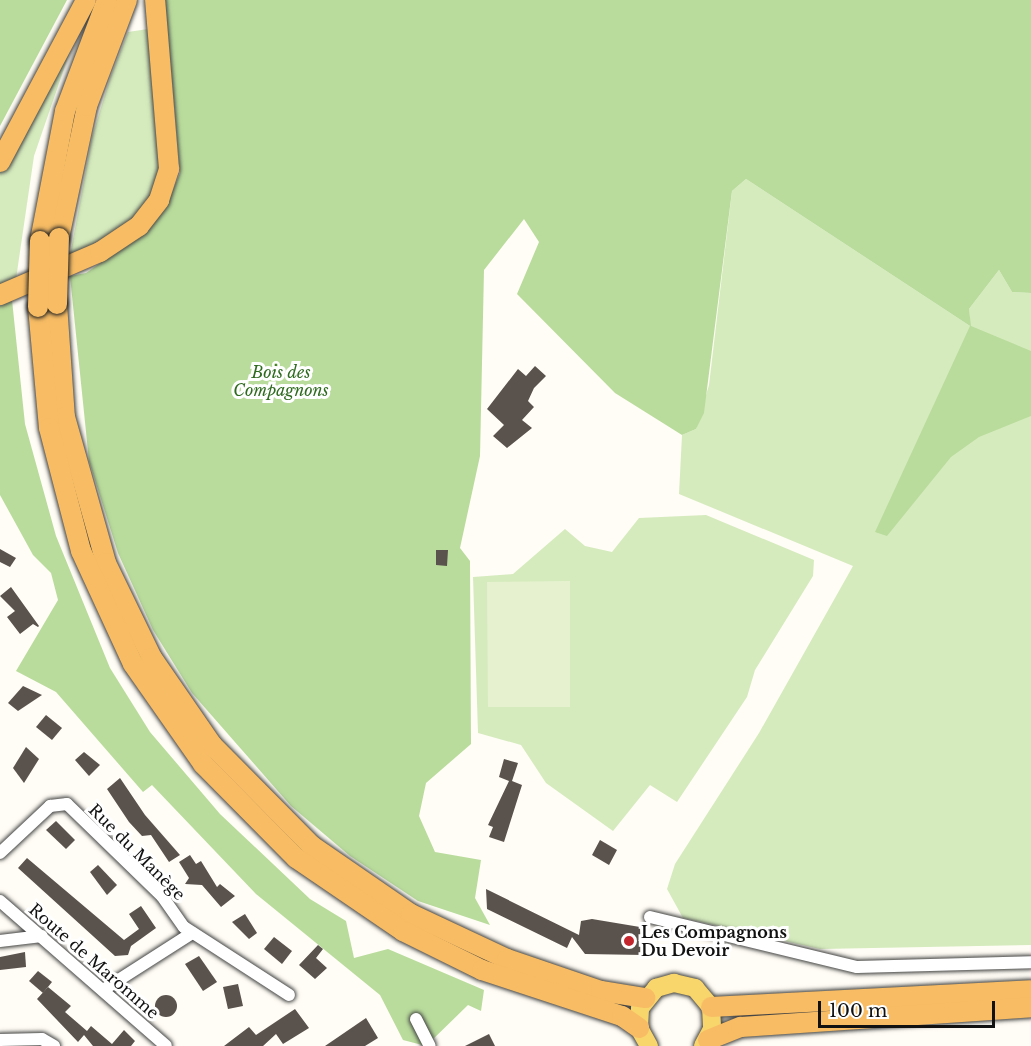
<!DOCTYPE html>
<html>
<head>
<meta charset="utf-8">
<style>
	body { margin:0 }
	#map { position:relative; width:1031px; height:1046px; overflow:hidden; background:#fffdf5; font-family:"Libre Baskerville",serif }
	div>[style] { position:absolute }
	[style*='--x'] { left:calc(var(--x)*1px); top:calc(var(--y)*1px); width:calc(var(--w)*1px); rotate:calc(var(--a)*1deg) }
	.green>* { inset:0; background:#d5ebbd }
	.forest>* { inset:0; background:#b9dc9c }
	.pitch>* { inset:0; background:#e6f2cf }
	.building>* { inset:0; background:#5a524d }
	.round { border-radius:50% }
	.roads { filter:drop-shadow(0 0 2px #444) drop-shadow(0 0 2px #444) }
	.minor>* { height:12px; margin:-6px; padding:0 6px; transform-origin:6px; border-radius:6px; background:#fff }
	.primary>* { height:18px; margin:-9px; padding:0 9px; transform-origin:9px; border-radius:9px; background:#f9d66b }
	.trunk>* { height:20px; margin:-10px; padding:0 10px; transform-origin:10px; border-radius:10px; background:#f7bc64 }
	.bridges { filter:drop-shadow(0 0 2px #222) drop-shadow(0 0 2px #222) }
	.trunk-bridge>* { height:20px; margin:-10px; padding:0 10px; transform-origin:10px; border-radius:10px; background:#f7bc64 }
	.dots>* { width:16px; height:16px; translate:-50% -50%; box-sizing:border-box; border:3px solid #fff; border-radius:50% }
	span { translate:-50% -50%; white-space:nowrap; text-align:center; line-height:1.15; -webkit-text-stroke:6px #fff; paint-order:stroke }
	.park-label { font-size:16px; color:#2f6b1f; font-style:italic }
	.street-label { font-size:16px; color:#111 }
	.poi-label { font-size:16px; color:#111; font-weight:700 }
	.left { translate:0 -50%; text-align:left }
	.scale { position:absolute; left:818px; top:1001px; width:177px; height:27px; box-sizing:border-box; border:3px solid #111; border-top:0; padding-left:8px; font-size:18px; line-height:21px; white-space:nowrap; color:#111; -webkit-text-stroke:4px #fff; paint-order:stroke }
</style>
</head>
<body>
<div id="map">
	<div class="green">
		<i style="clip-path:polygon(148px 29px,162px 154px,154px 192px,132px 224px,69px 261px,92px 137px,110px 78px,128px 32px)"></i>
		<i style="clip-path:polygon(77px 31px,34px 156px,16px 279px,0 286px,0 167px)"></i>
		<i style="clip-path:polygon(746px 179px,970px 326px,969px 309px,999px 270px,1012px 292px,1031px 293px,1031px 945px,820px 949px,683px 918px,667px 889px,675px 864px,759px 733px,853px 566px,679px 494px,682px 435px,696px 429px,709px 385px,732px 191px)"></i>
		<i style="clip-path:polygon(706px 515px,814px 560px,813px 576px,755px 670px,747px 697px,677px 802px,650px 785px,613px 831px,546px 783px,521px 745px,478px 733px,473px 577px,513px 574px,565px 529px,585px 546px,612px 552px,639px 518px)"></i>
	</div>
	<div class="forest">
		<i style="clip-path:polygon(0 0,67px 0,0 126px)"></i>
		<i style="clip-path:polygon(165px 0,1031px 0,1031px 293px,1012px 292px,999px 270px,969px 309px,971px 326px,1031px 351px,1031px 416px,979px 437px,951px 457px,887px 536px,875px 532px,970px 326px,746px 179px,732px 191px,704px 413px,696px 429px,682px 435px,615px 393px,517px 294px,539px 242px,524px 219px,484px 270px,480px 456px,460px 548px,470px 561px,471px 744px,426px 783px,419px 816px,435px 852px,481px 860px,475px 898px,490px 925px,418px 901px,350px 856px,291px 806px,192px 693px,153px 630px,118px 553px,89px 461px,70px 276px,86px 273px,145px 232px,166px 207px,180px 173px)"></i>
		<i style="clip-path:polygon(12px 300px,25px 424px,56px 536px,110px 668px,150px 732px,220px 814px,310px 899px,346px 921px,354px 958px,388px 949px,484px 990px,481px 1011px,468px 1005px,426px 1046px,403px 1040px,380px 995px,256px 894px,152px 785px,143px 792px,56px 692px,16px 671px,58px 600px,51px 573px,33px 555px,0 495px,0 306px)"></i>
	</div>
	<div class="pitch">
		<i style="clip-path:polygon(570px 581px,570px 707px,488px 707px,487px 582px)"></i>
	</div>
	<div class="building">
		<i style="clip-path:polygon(535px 366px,546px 376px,534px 388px,528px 401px,534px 407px,522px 420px,532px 428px,507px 448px,493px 436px,504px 425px,487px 409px,518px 369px,526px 376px)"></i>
		<i style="clip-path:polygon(0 549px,16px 558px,10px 567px,0 562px)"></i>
		<i style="clip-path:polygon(436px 550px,448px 550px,447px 566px,436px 565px)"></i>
		<i style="clip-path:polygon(11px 587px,39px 626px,38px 627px,33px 624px,20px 634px,7px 617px,15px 611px,0 596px)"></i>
		<i style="clip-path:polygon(23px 686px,42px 695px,18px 711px,8px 703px)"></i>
		<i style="clip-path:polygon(46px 715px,62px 728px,52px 740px,36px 727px)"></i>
		<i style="clip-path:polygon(26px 747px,39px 759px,24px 783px,13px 768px)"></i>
		<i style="clip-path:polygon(84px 752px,100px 765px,89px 776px,75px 760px)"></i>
		<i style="clip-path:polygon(504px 759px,518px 763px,512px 781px,522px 785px,504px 842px,489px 837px,493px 827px,488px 825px,509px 781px,499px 777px)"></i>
		<i style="clip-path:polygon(120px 778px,145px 815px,180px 855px,169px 862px,151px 835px,142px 836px,129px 822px,107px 789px)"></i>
		<i style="clip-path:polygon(56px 821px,75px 840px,66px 849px,46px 830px)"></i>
		<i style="clip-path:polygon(600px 840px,617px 850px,609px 865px,592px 855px)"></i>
		<i style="clip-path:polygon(190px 855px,196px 864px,201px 861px,217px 887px,220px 884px,235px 896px,221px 907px,202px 885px,185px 884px,189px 878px,179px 862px)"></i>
		<i style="clip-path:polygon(27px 858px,124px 940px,139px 929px,129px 914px,141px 906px,156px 928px,131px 946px,128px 955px,115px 956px,18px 868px)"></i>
		<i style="clip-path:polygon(98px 865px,117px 885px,107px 895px,90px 872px)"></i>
		<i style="clip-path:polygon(486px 889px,579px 935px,581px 921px,592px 919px,640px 927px,644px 955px,585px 954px,572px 937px,567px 948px,487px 909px)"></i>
		<i style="clip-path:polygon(245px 914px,257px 933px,249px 939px,232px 922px)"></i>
		<i style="clip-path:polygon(274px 937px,292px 951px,282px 964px,264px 949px)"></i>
		<i style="clip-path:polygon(318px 945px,323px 949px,316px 958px,327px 968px,315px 979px,299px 965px)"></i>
		<i style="clip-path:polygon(25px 952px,26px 967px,0 970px,0 957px)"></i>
		<i style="clip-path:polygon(199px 956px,217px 982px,203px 991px,185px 964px)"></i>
		<i style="clip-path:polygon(38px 971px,52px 982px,43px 993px,29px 981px)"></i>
		<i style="clip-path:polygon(238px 984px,243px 1006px,228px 1009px,223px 987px)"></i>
		<i style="clip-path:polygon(48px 987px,71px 1006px,65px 1012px,87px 1031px,91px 1026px,112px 1044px,124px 1030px,135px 1041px,131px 1046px,93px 1046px,84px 1035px,78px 1042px,37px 999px)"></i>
		<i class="round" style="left:155px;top:995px;width:22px;height:22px"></i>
		<i style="clip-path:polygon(295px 1009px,309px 1028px,283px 1044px,276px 1034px,263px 1046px,224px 1046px,249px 1027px,256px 1035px)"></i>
		<i style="clip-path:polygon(366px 1018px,378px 1038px,365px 1046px,325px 1046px)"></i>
		<i style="clip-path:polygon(489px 1034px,495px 1046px,465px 1046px)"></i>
	</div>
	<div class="roads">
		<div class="minor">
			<i style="--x:0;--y:853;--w:69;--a:-43.2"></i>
			<i style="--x:50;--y:806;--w:17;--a:-7"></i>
			<i style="--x:67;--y:804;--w:132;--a:44.1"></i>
			<i style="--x:162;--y:896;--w:38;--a:55"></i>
			<i style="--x:184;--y:927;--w:125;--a:32.9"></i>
			<i style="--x:0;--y:901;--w:220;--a:41.1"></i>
			<i style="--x:650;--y:917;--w:213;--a:13.6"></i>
			<i style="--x:857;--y:967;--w:174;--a:-1.6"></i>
			<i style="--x:0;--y:941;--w:42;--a:-6.8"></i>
			<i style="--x:103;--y:990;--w:106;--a:-32.6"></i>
			<i style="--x:416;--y:1019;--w:30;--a:63"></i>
			<i style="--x:0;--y:1040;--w:42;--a:-1.4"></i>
			<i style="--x:42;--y:1039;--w:14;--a:30"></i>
		</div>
		<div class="primary">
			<i style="--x:649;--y:1046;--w:21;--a:-119"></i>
			<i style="--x:639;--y:1028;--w:20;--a:-87"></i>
			<i style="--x:640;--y:1008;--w:26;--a:-51"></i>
			<i style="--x:656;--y:988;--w:19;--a:-16"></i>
			<i style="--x:674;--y:983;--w:22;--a:13"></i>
			<i style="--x:695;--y:988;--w:25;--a:50"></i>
			<i style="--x:711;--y:1007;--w:22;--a:87"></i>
			<i style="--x:712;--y:1029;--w:19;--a:118"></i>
		</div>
		<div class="trunk">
			<i style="--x:0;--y:162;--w:183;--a:-62"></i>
			<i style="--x:59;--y:238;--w:135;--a:-78"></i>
			<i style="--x:87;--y:106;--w:113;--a:-69.3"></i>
			<i style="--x:40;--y:241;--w:132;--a:-79.1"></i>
			<i style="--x:65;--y:111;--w:119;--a:-69.3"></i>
			<i style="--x:0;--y:295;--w:109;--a:-23.3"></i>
			<i style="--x:100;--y:252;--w:47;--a:-33.7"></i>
			<i style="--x:139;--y:226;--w:33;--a:-52"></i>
			<i style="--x:159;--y:200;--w:33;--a:-72"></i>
			<i style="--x:169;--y:169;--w:170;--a:-94.7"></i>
			<i style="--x:57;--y:304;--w:113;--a:86"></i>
			<i style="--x:65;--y:417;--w:152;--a:74.3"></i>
			<i style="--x:106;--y:563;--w:106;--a:64.2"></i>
			<i style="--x:152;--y:658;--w:106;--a:55.4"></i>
			<i style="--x:212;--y:745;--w:142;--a:45.3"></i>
			<i style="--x:312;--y:846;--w:120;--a:34.5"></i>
			<i style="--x:411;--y:914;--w:106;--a:25.1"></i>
			<i style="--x:507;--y:959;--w:99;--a:18.8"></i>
			<i style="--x:601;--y:991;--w:45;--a:9"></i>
			<i style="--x:38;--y:307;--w:121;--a:84.8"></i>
			<i style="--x:49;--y:428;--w:127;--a:75.4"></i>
			<i style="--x:81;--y:551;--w:124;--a:65.3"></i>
			<i style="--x:133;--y:664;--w:122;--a:55"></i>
			<i style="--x:203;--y:764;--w:132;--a:45.3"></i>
			<i style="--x:296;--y:858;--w:130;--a:34.3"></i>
			<i style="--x:403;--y:931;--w:88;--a:26.3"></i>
			<i style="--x:482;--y:970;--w:147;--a:18.2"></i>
			<i style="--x:622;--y:1016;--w:21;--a:35"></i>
			<i style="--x:711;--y:1007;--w:320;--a:-3"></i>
			<i style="--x:708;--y:1040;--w:35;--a:-22"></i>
			<i style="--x:741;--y:1027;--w:291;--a:-3.9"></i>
		</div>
	</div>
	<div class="bridges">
		<div class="trunk-bridge">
			<i style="--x:57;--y:304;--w:66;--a:-88.3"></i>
			<i style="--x:38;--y:307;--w:66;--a:-88.3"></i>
		</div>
	</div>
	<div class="dots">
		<i style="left:629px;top:941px;background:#c4262e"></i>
	</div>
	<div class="park-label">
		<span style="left:281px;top:381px">Bois des<br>Compagnons</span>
	</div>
	<div class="street-label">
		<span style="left:137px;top:852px;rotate:45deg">Rue du Manège</span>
		<span style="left:94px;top:961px;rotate:41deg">Route de Maromme</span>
	</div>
	<div class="poi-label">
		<span class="left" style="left:641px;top:941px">Les Compagnons<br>Du Devoir</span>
	</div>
	<div class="scale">100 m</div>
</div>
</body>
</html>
